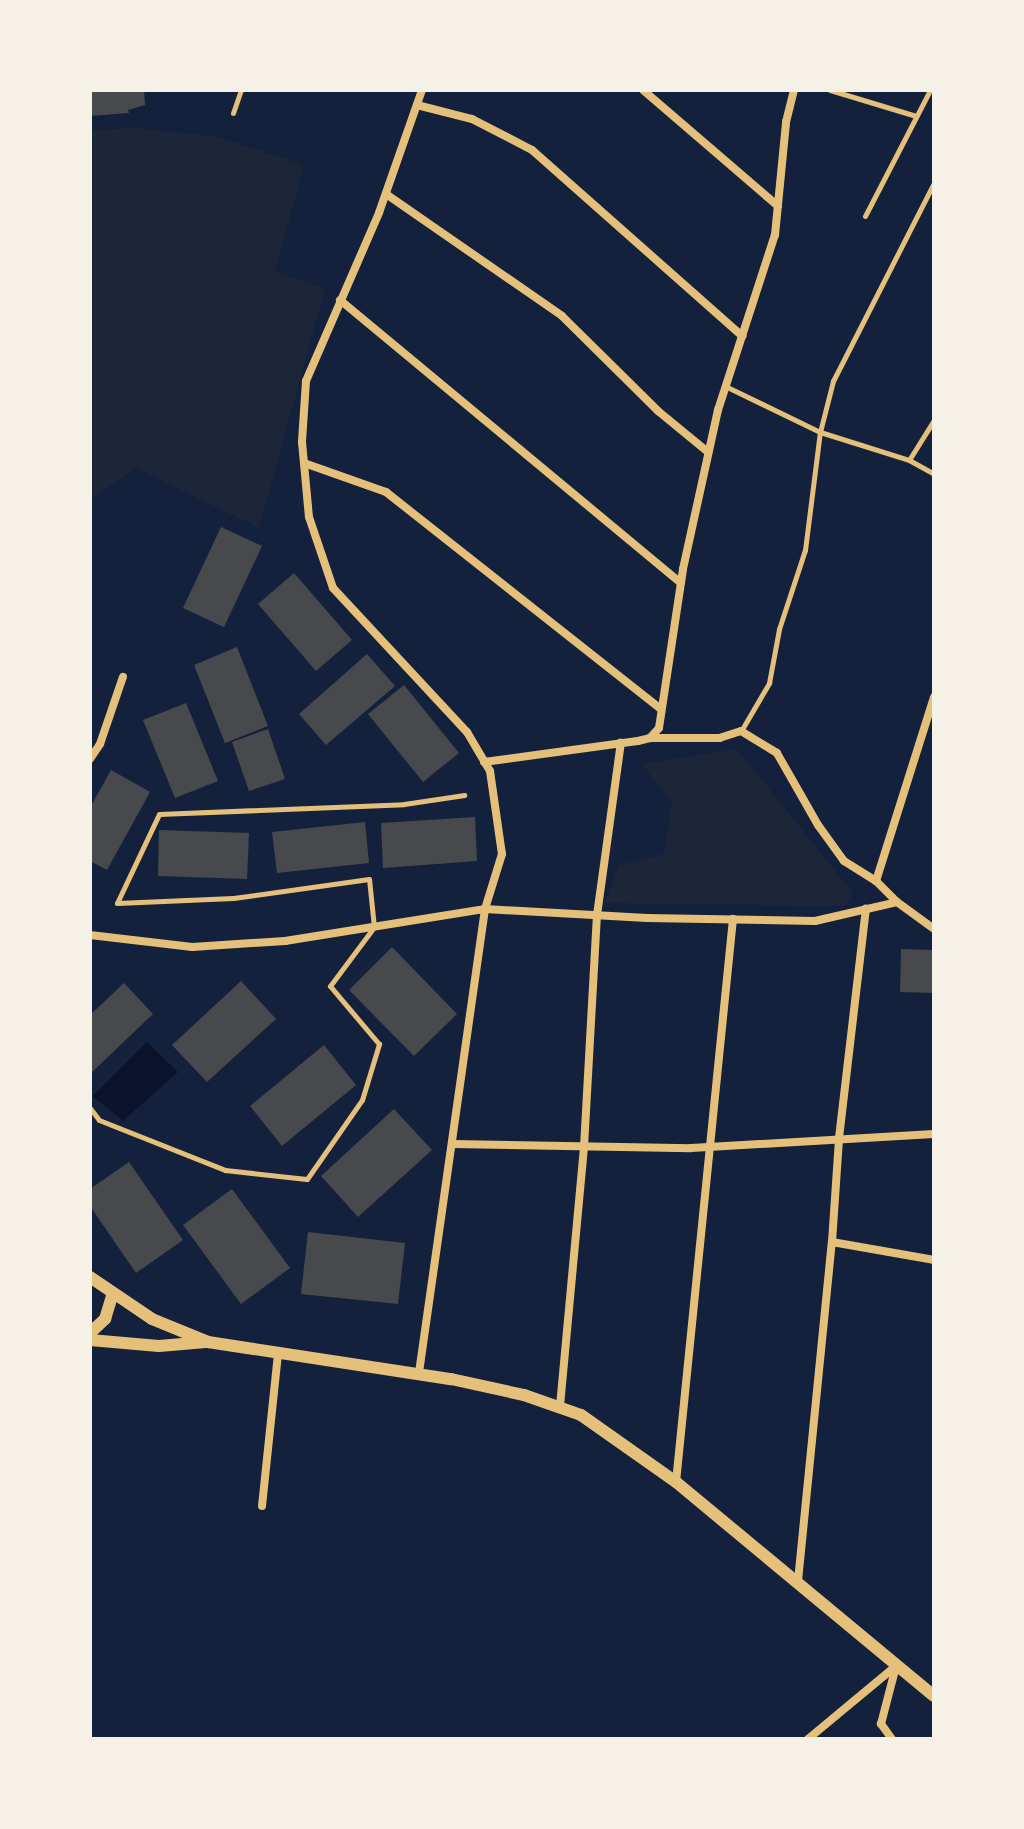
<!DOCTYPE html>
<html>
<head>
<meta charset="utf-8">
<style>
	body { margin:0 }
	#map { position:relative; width:1024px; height:1829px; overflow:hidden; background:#14213d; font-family:Poppins,sans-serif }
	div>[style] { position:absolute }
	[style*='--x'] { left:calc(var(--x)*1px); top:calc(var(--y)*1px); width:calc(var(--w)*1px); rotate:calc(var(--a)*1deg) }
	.green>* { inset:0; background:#1d2539 }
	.water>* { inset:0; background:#0b132b }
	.building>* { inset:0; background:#48494c }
	.service>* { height:5px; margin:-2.5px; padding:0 2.5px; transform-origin:2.5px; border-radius:2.5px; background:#e5c07b }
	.minor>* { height:8px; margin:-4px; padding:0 4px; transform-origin:4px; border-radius:4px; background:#e5c07b }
	.tertiary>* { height:12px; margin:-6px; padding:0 6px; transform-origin:6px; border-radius:6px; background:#e5c07b }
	span { translate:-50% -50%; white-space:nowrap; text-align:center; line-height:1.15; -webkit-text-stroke:6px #f6f1e7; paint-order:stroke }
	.frame { position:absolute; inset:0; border:92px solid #f6f1e7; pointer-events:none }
</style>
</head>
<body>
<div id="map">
	<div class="green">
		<i style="clip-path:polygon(138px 128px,219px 137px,304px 165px,275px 272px,325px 289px,259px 528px,136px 468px,90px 500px,90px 130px)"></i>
		<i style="clip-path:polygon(737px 749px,853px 893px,845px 906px,605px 903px,619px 865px,664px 854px,672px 803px,642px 764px)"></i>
	</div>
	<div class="water">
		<i style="clip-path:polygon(147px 1042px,178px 1072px,123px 1121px,93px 1096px)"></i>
	</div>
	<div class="building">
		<i style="clip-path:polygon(90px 90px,144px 90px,145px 105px,128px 110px,129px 113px,90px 116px)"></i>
		<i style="clip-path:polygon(221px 527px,262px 546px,224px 627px,183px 608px)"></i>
		<i style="clip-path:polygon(294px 573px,352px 640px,316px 671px,258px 604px)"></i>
		<i style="clip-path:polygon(237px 647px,268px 726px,225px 743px,194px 665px)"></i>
		<i style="clip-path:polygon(367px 654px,395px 686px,326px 745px,299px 714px)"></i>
		<i style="clip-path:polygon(404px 685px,459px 753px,423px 782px,368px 714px)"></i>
		<i style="clip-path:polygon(186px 703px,218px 781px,175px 798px,143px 720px)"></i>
		<i style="clip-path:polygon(268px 729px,285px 779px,249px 791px,232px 742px)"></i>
		<i style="clip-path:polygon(111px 770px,150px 792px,107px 870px,90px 861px,90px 808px)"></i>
		<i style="clip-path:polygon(475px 817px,477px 861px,383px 868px,381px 823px)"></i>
		<i style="clip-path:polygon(365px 822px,369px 863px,277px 873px,272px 832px)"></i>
		<i style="clip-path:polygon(159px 830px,249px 833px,247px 879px,158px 876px)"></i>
		<i style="clip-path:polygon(392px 947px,457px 1014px,414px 1056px,349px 990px)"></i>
		<i style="clip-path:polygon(901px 949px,934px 950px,934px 993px,900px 992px)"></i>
		<i style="clip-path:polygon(241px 981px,276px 1019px,207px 1082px,172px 1045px)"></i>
		<i style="clip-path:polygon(124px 983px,153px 1014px,90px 1074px,90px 1015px)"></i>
		<i style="clip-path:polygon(324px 1045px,356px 1085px,282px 1146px,250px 1106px)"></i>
		<i style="clip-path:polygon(394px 1109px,432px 1150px,358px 1217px,321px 1176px)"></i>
		<i style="clip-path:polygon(129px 1162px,183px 1240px,136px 1273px,90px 1206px,90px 1189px)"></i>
		<i style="clip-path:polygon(232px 1189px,290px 1268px,241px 1304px,183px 1225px)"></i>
		<i style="clip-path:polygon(308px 1232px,405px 1243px,398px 1304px,301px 1294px)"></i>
	</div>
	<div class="service">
		<i style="--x:830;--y:90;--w:90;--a:16.8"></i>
		<i style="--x:233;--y:113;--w:24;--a:-71"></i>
		<i style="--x:865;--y:216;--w:142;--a:-62.7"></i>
		<i style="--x:725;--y:386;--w:106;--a:25.8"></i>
		<i style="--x:820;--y:432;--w:93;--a:17.5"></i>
		<i style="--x:909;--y:460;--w:29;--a:29"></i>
		<i style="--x:909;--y:460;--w:47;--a:-58"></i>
		<i style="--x:741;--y:731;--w:56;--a:-59.7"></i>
		<i style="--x:769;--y:683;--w:55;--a:-79.5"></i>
		<i style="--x:779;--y:629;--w:83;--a:-71.8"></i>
		<i style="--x:805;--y:550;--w:119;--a:-82.8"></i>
		<i style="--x:820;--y:432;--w:53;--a:-75.7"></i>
		<i style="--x:833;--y:381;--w:222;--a:-63"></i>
		<i style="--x:90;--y:1108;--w:15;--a:53"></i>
		<i style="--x:99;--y:1120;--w:136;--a:21.6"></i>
		<i style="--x:225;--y:1170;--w:82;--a:6.3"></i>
		<i style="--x:307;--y:1179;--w:96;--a:-55.2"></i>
		<i style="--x:362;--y:1100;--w:59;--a:-73.1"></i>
		<i style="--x:379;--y:1044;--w:76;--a:-130.2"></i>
		<i style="--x:330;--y:986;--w:74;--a:-53.3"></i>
		<i style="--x:374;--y:927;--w:48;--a:-95.9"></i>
		<i style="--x:369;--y:879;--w:137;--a:172"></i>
		<i style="--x:233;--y:898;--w:116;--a:177.5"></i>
		<i style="--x:117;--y:903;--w:98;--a:-64.7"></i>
		<i style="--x:159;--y:814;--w:245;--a:-2.3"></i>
		<i style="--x:404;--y:804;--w:61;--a:-8.5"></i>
	</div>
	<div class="minor">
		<i style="--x:422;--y:90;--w:130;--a:109.3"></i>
		<i style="--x:379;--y:213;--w:183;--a:113.5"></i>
		<i style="--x:306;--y:381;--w:61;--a:93.8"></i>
		<i style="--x:302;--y:442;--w:75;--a:84.7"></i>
		<i style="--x:309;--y:517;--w:75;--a:71.3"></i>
		<i style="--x:333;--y:588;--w:197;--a:47.1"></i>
		<i style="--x:467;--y:732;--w:45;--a:59.5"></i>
		<i style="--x:490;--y:771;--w:84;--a:81.8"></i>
		<i style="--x:502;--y:854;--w:58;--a:107.2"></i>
		<i style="--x:485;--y:909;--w:162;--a:3.2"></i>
		<i style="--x:647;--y:918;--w:168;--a:1"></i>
		<i style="--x:815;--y:921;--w:84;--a:-13"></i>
		<i style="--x:897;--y:902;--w:30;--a:-135"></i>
		<i style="--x:876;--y:881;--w:38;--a:-148"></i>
		<i style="--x:844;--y:861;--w:44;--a:-125.8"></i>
		<i style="--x:818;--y:825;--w:83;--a:-119.7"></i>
		<i style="--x:777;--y:753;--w:42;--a:-148.6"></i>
		<i style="--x:741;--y:731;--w:22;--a:162"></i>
		<i style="--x:720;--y:738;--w:70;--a:180"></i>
		<i style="--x:643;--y:90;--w:178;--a:40.7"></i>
		<i style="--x:417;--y:105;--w:57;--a:14.3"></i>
		<i style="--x:472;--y:119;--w:68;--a:27.3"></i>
		<i style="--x:532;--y:150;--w:281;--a:41.5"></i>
		<i style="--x:386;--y:194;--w:214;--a:34.7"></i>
		<i style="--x:562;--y:316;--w:135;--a:44.7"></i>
		<i style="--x:658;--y:411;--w:65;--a:39.4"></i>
		<i style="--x:340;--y:300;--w:443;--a:39.7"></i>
		<i style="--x:304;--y:463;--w:87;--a:19.5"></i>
		<i style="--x:386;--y:492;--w:350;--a:38.3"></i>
		<i style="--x:90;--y:759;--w:18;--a:-56"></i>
		<i style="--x:100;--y:744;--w:71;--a:-71.1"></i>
		<i style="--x:484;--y:762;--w:155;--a:-7.8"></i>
		<i style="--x:638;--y:741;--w:12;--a:-14"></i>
		<i style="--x:650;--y:738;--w:13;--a:-48"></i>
		<i style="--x:659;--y:728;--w:161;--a:-81.4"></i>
		<i style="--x:683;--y:569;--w:163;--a:-77.6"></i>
		<i style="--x:718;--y:410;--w:184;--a:-72"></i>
		<i style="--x:775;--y:235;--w:114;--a:-84.4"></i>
		<i style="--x:786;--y:122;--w:33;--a:-76"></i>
		<i style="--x:876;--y:881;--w:193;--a:-72.5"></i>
		<i style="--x:897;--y:902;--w:46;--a:36.1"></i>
		<i style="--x:90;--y:935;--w:103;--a:6.7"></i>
		<i style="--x:192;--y:947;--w:93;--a:-3.7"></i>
		<i style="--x:285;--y:941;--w:203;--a:-9.1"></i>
		<i style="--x:485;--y:909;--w:470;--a:98.1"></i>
		<i style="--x:452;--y:1144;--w:239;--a:1"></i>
		<i style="--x:691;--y:1148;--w:243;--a:-3.3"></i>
		<i style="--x:832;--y:1242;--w:104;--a:10"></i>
		<i style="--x:560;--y:1406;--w:260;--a:-84.7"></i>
		<i style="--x:584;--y:1147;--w:232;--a:-86.8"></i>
		<i style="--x:597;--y:915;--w:174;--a:-82.1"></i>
		<i style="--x:676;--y:1482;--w:566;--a:-84.22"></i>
		<i style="--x:262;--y:1506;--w:153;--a:-84"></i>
		<i style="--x:798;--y:1581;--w:341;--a:-84.3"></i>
		<i style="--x:832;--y:1242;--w:104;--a:-86.1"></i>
		<i style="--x:839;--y:1138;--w:231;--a:-83.3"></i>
		<i style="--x:808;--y:1739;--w:116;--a:-39.7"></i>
		<i style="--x:892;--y:1739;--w:19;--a:-126"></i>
		<i style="--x:881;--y:1724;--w:60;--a:-75.5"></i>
	</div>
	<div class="tertiary">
		<i style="--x:90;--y:1277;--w:75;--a:34.1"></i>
		<i style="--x:152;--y:1319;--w:61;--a:22.3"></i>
		<i style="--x:208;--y:1342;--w:246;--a:8.7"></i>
		<i style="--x:451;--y:1379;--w:75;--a:12.4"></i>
		<i style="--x:524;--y:1395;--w:60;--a:19.3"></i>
		<i style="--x:581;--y:1415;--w:116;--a:35.2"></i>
		<i style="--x:676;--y:1482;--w:335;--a:39.7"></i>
		<i style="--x:90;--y:1333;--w:21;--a:-43"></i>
		<i style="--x:105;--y:1319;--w:27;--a:-73"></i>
		<i style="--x:90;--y:1340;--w:69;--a:5"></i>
		<i style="--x:159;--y:1346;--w:47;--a:-4.9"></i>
	</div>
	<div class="frame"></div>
</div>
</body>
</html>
